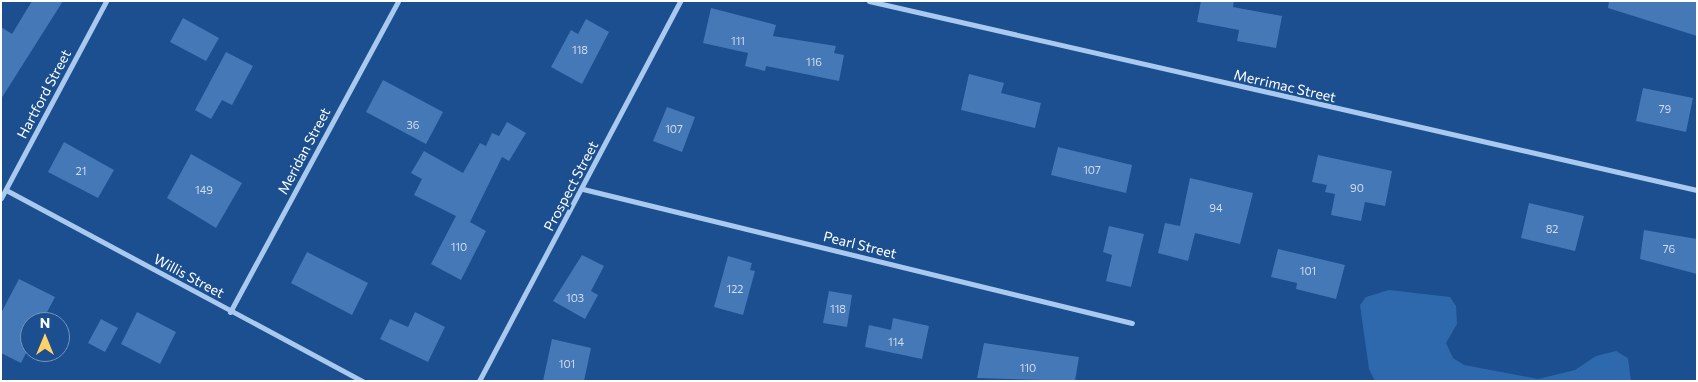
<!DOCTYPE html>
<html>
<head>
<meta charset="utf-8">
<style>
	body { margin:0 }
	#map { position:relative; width:1698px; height:382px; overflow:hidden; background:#1b4f8f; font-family:Commissioner,sans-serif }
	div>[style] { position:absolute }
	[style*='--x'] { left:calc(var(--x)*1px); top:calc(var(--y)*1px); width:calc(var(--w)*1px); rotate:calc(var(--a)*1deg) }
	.green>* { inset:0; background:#2e69ad }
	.building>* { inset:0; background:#4478b7 }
	.minor>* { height:5px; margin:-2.5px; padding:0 2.5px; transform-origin:2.5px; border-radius:2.5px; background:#a9c9ee }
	span { translate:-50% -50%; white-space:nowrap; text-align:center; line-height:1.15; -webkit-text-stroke:4.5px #1b4f8f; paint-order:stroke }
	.number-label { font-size:11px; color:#d0dded }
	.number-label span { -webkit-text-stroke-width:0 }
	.street-label { font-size:14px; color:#fff }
	.frame { position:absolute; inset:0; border:2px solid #fff; pointer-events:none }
	.north { position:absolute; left:20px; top:312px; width:50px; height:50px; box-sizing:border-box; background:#1b4f8f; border:1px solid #7695bc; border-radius:50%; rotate:0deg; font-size:14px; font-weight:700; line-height:20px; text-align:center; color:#fff }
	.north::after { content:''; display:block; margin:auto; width:18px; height:22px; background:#ffd166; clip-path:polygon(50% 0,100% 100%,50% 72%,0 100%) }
</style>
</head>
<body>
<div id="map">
	<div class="green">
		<i style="clip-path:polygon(1389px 290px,1450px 297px,1456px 306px,1457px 324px,1446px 343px,1453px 358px,1464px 365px,1538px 379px,1575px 370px,1596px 356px,1616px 351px,1628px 358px,1631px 381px,1375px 381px,1369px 369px,1360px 305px,1366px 297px)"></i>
	</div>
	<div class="building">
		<i style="clip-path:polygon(32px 1px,63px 1px,1px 99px,1px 27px,12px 34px)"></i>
		<i style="clip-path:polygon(1201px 1px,1234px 1px,1233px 7px,1282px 16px,1276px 48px,1237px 41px,1239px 30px,1197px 22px)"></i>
		<i style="clip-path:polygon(1609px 1px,1697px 1px,1697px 36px,1608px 8px)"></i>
		<i style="clip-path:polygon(711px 8px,776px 25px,773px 36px,836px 46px,834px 53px,844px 55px,839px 81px,766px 66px,765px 71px,745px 66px,748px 53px,703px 43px)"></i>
		<i style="clip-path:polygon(183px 18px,219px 38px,206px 61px,170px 42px)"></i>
		<i style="clip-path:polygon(586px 19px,609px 32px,582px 84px,551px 67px,571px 30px,578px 34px)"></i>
		<i style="clip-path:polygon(226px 52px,253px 66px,232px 105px,222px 100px,211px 119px,195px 110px)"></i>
		<i style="clip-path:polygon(969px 74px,1004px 83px,1001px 93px,1041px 103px,1035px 128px,961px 110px)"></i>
		<i style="clip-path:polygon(383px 80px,443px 112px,426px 144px,366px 112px)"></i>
		<i style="clip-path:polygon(1643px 88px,1693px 98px,1686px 132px,1636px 121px)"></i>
		<i style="clip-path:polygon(667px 107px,695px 117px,682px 152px,653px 141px)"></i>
		<i style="clip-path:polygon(507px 122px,526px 133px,509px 161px,502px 157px,470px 222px,486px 231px,461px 280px,431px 264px,456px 216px,414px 195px,422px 179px,411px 173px,424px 151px,463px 173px,480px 143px,486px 146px,492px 133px,499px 136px)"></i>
		<i style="clip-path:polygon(64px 142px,114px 170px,98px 198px,48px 172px)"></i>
		<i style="clip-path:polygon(1058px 147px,1132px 165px,1126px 193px,1051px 175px)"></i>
		<i style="clip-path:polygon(191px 154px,242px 183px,216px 228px,167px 198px)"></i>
		<i style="clip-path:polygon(1318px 155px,1392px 171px,1385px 206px,1365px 202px,1361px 221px,1331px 215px,1335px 194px,1325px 192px,1327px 185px,1312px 182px)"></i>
		<i style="clip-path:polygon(1190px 178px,1253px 193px,1240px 244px,1195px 233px,1188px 261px,1158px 253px,1165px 223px,1180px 226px)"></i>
		<i style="clip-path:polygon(1529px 203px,1584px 216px,1575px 251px,1521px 238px)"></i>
		<i style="clip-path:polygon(1109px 226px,1144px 234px,1131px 287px,1106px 281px,1112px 255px,1103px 252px)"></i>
		<i style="clip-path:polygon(1644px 230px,1697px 239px,1697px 274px,1640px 259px)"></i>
		<i style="clip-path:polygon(1278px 249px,1345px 265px,1336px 299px,1296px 289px,1297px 283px,1271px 277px)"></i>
		<i style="clip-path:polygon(307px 252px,368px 283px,352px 315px,291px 283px)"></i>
		<i style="clip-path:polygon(582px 255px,604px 266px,591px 291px,598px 295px,585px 319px,553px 301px)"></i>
		<i style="clip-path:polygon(728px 256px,752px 263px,750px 270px,755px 271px,743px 315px,714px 307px)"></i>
		<i style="clip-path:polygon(19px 279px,55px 297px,42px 322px,30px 322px,30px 345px,21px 363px,1px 353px,1px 313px)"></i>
		<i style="clip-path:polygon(829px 291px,852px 295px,847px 327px,823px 323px)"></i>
		<i style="clip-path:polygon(137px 312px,176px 332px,160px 364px,121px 344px)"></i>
		<i style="clip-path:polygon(415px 312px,445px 327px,428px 362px,380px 339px,390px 319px,408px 327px)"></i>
		<i style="clip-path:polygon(893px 318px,929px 326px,922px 359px,865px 347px,869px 325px,891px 330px)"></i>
		<i style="clip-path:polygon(101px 319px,118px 328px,105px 352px,88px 343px)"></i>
		<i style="clip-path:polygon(552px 339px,591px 348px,584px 381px,543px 381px)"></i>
		<i style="clip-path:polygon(984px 343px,1079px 357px,1075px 381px,977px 378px)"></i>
	</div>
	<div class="minor">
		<i style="--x:869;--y:1;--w:849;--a:12.86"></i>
		<i style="--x:583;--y:189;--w:565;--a:13.72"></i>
		<i style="--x:6;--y:190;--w:404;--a:28.2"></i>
		<i style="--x:1;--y:198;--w:223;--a:-61.9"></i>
		<i style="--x:230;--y:312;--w:353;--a:-61.6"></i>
		<i style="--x:479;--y:381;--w:430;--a:-62.1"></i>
	</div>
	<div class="number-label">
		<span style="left:738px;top:41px">111</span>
		<span style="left:580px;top:50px">118</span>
		<span style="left:814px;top:62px">116</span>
		<span style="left:1665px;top:109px">79</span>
		<span style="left:413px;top:125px">36</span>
		<span style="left:674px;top:129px">107</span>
		<span style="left:1092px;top:170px">107</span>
		<span style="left:81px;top:171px">21</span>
		<span style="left:1357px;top:188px">90</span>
		<span style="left:204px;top:190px">149</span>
		<span style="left:1216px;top:208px">94</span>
		<span style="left:1552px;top:229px">82</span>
		<span style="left:459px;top:247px">110</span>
		<span style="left:1669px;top:249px">76</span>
		<span style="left:1308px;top:271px">101</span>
		<span style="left:735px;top:289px">122</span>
		<span style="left:575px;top:298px">103</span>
		<span style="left:838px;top:309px">118</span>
		<span style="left:896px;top:342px">114</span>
		<span style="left:567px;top:364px">101</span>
		<span style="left:1028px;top:368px">110</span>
	</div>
	<div class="street-label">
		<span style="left:1285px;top:86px;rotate:13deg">Merrimac Street</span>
		<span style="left:44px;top:94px;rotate:-62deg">Hartford Street</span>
		<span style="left:304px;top:151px;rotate:-62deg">Meridan Street</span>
		<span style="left:571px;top:186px;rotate:-62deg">Prospect Street</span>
		<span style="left:860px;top:245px;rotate:14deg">Pearl Street</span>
		<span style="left:189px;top:276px;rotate:28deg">Willis Street</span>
	</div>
	<div class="frame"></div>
	<div class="north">N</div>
</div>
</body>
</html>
